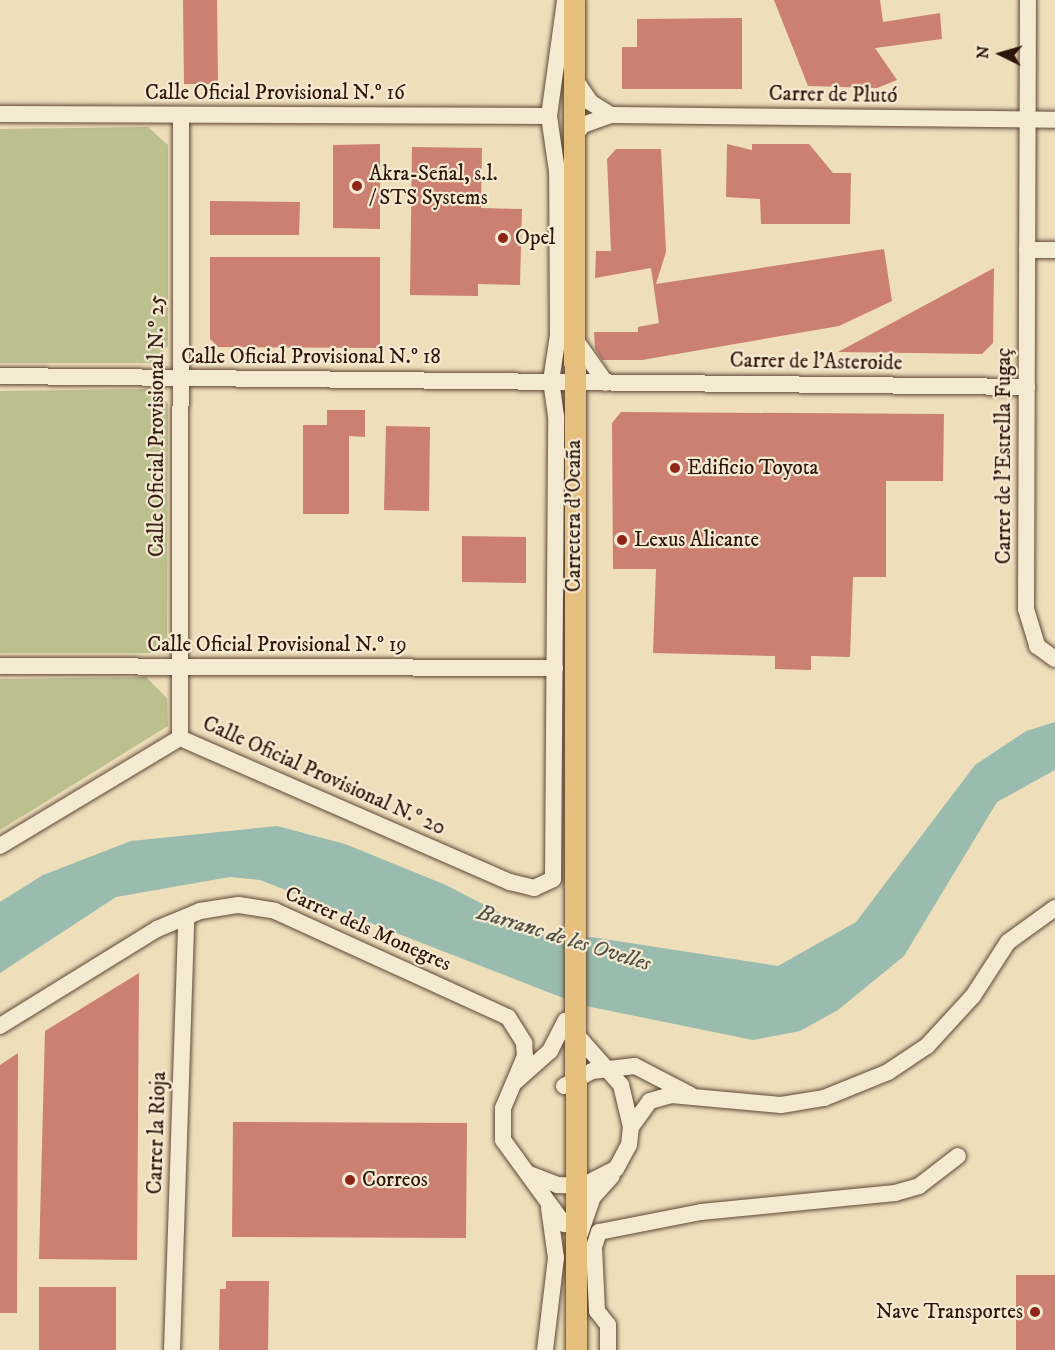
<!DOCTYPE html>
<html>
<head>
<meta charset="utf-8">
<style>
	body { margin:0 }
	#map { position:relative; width:1055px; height:1350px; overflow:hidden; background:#eedeba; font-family:"IM FELL DW Pica",serif }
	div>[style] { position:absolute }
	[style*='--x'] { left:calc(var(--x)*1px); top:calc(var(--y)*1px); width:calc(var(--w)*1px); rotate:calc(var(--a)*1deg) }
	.green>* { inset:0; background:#bcc08d }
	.water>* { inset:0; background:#99bcae }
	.building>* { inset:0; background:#cb8072 }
	.roads { filter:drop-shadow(0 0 2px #5e4737) drop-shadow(0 0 2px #5e4737) }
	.minor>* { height:16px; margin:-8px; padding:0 8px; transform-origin:8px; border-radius:8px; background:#f4ead2 }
	.major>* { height:21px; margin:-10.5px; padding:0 10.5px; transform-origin:10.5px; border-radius:10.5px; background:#e7bf7d }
	.dots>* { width:16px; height:16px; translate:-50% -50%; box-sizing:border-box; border:3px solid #f4ead2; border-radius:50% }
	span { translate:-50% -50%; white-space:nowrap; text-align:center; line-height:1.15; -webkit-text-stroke:4.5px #f4ead2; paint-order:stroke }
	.street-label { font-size:21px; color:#2e150b }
	.poi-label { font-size:21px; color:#2e150b }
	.left { translate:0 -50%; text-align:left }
	.right { translate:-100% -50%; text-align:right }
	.water-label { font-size:22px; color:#534f44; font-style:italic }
	.north { position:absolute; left:971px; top:24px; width:60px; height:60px; -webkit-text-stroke:4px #f4ead2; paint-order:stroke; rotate:275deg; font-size:16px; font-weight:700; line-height:24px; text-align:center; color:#2e150b }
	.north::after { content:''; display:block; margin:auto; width:21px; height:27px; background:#2e150b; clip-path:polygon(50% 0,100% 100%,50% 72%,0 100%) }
</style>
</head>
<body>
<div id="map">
	<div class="green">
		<i style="clip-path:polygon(148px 127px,168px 145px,168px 346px,152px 363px,0 363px,0 129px)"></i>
		<i style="clip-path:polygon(147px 389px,168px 403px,167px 637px,153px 653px,0 653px,0 391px)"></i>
		<i style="clip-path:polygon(146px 677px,167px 698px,168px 726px,0 830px,0 679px)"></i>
	</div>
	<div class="water">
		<i style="clip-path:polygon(1055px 722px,1055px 770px,997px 802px,904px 956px,838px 1010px,800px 1031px,753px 1040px,581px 1005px,260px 880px,230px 877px,116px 897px,0 973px,0 902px,43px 875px,131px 841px,277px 826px,345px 844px,446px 885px,556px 942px,591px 937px,778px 966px,856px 922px,975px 765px,1026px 731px)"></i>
	</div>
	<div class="building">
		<i style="clip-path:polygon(183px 0,217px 0,218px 84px,184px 84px)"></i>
		<i style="clip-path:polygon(774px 0,880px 0,883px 22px,940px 13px,942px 39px,875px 48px,897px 80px,877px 88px,808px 86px)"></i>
		<i style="clip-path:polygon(742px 18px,742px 89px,622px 89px,622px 47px,637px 47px,637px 19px)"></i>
		<i style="clip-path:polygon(380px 144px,380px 229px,333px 228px,333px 145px)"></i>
		<i style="clip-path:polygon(727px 144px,752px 150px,752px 144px,809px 144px,833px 173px,851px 173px,850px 224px,761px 224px,760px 199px,726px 197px)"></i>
		<i style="clip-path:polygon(412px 147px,482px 148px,481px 208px,522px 209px,520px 285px,478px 284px,478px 296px,410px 295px)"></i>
		<i style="clip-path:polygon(616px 149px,661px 149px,666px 252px,656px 284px,884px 249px,892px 301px,839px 326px,642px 360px,602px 360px,595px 349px,594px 332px,638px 332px,638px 327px,659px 323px,651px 268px,595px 278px,596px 251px,611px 251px,607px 159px)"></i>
		<i style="clip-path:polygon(210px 201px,300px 202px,299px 235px,210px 235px)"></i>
		<i style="clip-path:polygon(210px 257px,380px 257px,380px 348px,218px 347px,210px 339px)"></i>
		<i style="clip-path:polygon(994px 268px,993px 343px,982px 354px,838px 352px)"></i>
		<i style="clip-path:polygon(327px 410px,365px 410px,365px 437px,349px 436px,349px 514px,303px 514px,303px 425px,327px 425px)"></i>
		<i style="clip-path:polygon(621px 412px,944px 414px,943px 481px,886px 481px,886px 577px,853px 577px,850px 657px,811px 656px,811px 670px,775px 669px,775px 656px,653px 653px,656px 569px,613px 569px,612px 423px)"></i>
		<i style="clip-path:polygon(386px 426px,430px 427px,429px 511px,384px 510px)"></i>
		<i style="clip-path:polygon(462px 536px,526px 537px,526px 583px,462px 582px)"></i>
		<i style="clip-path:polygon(139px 973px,137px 1260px,39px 1259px,45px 1031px)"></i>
		<i style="clip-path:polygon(18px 1053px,17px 1313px,0 1313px,0 1065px)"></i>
		<i style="clip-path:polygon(233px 1122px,467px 1123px,466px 1238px,232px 1237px)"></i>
		<i style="clip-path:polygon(1016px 1275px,1055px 1275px,1055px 1350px,1016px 1350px)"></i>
		<i style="clip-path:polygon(226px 1281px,269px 1281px,268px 1350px,219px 1350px,220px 1289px,226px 1289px)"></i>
		<i style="clip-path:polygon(39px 1287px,116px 1287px,116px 1350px,39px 1350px)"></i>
	</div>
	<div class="roads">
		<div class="minor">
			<i style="--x:1028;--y:0;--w:609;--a:90.19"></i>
			<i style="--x:1026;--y:609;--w:39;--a:73"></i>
			<i style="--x:1037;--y:646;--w:22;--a:36"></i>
			<i style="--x:574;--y:78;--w:29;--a:56"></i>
			<i style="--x:590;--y:102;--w:25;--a:32"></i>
			<i style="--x:0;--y:114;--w:549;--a:0.21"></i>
			<i style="--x:574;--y:136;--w:14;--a:-51"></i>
			<i style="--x:583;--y:125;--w:30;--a:-20"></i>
			<i style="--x:611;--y:115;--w:444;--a:0.6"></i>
			<i style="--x:1027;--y:250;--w:28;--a:0"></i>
			<i style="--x:574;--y:338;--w:55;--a:54.6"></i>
			<i style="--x:0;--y:376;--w:1027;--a:0.61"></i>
			<i style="--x:0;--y:666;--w:555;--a:0.21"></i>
			<i style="--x:180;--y:738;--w:623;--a:-89.91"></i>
			<i style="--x:0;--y:846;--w:210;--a:-31"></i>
			<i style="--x:180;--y:738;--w:360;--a:23.6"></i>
			<i style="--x:510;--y:882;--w:25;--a:14"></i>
			<i style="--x:534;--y:888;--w:21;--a:-25"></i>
			<i style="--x:553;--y:879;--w:463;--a:-89.6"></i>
			<i style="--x:556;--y:416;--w:35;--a:-98"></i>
			<i style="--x:551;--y:381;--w:47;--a:-81.3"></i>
			<i style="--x:558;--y:335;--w:164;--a:-90.3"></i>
			<i style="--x:557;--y:171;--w:56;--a:-98.3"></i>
			<i style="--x:549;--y:116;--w:117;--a:-82.1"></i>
			<i style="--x:0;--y:1026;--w:185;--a:-31.7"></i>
			<i style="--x:157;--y:929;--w:47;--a:-22.7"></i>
			<i style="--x:200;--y:911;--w:39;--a:-9"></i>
			<i style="--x:239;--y:905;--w:36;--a:9"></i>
			<i style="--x:275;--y:911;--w:256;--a:24.5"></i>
			<i style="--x:508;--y:1017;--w:31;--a:58"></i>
			<i style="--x:524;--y:1043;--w:13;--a:86"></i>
			<i style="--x:525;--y:1056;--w:56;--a:112.9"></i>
			<i style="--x:503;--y:1108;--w:32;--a:90"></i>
			<i style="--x:503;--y:1140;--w:104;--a:54"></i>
			<i style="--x:515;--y:1082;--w:47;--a:-41.5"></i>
			<i style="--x:550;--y:1051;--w:34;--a:-63"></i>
			<i style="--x:564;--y:1086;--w:32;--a:-28"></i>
			<i style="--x:592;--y:1071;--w:43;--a:-6.6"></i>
			<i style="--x:635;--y:1066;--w:63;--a:27.4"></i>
			<i style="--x:631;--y:1127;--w:32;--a:-54"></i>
			<i style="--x:650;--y:1101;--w:22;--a:-16"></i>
			<i style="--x:671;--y:1095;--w:110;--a:5.2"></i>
			<i style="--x:781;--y:1105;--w:44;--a:-9.2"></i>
			<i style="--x:824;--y:1098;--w:69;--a:-22.1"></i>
			<i style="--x:888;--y:1072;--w:47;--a:-33.7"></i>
			<i style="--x:927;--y:1046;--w:68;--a:-47.4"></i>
			<i style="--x:973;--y:996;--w:64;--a:-57.1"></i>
			<i style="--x:1008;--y:942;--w:58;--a:-35.9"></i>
			<i style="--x:529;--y:1174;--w:30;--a:21"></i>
			<i style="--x:557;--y:1185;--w:25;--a:2"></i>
			<i style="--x:582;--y:1186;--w:38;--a:-27"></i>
			<i style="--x:616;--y:1169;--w:27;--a:-62"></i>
			<i style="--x:629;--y:1145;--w:18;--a:-84"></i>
			<i style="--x:631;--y:1127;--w:43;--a:-103.4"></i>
			<i style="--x:621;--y:1085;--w:71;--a:-131.6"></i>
			<i style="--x:580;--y:1234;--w:39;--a:-71"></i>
			<i style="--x:593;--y:1197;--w:28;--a:-48"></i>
			<i style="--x:172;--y:1350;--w:433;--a:-88.1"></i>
			<i style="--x:545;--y:1350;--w:93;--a:-83.2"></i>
			<i style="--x:556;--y:1258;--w:50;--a:-98"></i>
			<i style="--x:608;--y:1350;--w:25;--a:-90"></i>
			<i style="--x:608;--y:1325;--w:18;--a:-128"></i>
			<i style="--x:597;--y:1311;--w:64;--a:-92.7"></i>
			<i style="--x:594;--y:1247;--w:16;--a:-72"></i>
			<i style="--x:599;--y:1232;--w:104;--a:-11.1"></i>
			<i style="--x:701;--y:1212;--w:195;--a:-5.6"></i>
			<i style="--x:895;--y:1193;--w:25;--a:-16"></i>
			<i style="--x:919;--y:1186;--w:49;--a:-37.6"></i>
		</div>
		<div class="major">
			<i style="--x:574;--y:0;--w:1350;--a:89.92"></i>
		</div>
	</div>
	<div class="dots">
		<i style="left:357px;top:186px;background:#8f2418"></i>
		<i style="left:503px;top:238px;background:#8f2418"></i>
		<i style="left:675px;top:468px;background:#8f2418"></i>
		<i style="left:622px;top:540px;background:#8f2418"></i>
		<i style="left:350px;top:1180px;background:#8f2418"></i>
		<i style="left:1035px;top:1312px;background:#8f2418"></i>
	</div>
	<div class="street-label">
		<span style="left:275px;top:93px">Calle Oficial Provisional N.º 16</span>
		<span style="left:833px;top:95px;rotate:1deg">Carrer de Plutó</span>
		<span style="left:311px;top:357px">Calle Oficial Provisional N.º 18</span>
		<span style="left:816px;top:362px;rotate:1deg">Carrer de l'Asteroide</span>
		<span style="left:157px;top:426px;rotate:-90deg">Calle Oficial Provisional N.º 25</span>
		<span style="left:1004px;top:456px;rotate:-90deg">Carrer de l'Estrella Fugaç</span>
		<span style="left:574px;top:516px;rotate:-90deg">Carretera d'Ocaña</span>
		<span style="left:277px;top:645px">Calle Oficial Provisional N.º 19</span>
		<span style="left:324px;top:776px;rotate:24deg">Calle Oficial Provisional N.º 20</span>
		<span style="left:368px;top:929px;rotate:24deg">Carrer dels Monegres</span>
		<span style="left:157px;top:1133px;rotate:-88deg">Carrer la Rioja</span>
	</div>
	<div class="poi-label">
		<span class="left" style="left:369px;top:186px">Akra-Señal, s.l.<br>/ STS Systems</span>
		<span class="left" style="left:515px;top:238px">Opel</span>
		<span class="left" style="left:687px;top:468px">Edificio Toyota</span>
		<span class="left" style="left:634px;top:540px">Lexus Alicante</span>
		<span class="left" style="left:362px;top:1180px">Correos</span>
		<span class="right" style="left:1023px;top:1312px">Nave Transportes</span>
	</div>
	<div class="water-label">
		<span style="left:564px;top:938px;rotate:17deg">Barranc de les Ovelles</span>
	</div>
	<div class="north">N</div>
</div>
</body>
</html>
